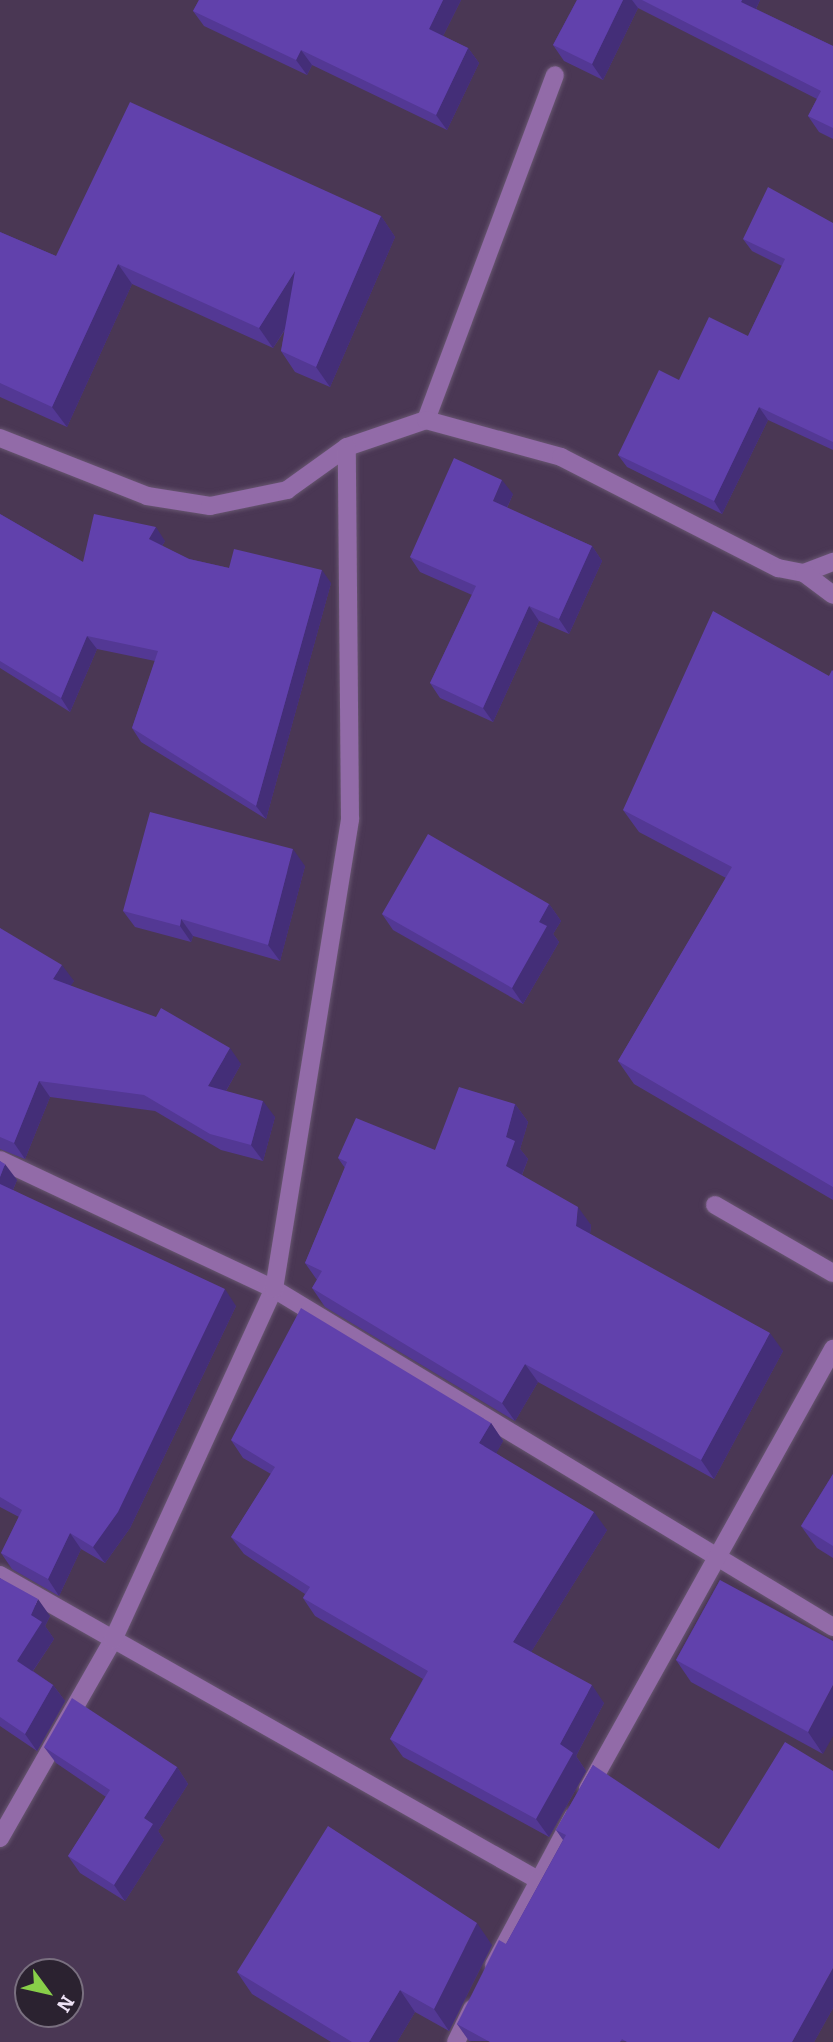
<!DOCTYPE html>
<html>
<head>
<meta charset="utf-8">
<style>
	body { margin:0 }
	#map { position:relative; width:833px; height:2042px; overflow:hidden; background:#4a3754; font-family:Bitter,serif }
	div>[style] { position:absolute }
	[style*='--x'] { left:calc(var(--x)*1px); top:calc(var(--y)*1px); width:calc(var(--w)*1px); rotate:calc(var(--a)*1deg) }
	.roads { filter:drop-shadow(0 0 2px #685671) drop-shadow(0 0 2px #685671) }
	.minor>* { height:18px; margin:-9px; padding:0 9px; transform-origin:9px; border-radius:9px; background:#926ba8 }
	.wall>* { inset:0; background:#533894 }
	.shaded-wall>* { inset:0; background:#442e78 }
	.building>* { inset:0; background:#6141ac }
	span { translate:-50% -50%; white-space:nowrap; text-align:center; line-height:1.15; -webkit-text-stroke:5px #2b2230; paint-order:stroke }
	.north { position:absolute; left:14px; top:1958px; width:70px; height:70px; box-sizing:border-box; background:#2b2230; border:2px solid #796f7f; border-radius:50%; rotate:123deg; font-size:19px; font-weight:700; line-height:28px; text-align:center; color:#eee2f5 }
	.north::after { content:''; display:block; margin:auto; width:24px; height:32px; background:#88cf49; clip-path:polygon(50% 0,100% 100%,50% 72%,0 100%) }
</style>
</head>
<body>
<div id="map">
	<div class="roads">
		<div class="minor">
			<i style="--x:426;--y:420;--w:368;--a:-69.5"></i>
			<i style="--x:0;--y:438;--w:158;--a:21.5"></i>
			<i style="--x:147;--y:496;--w:64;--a:9"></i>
			<i style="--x:210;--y:506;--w:79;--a:-11.7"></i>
			<i style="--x:287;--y:490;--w:74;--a:-35.6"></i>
			<i style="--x:347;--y:447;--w:83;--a:-18.9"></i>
			<i style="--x:426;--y:420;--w:140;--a:15.3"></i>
			<i style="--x:561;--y:457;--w:244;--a:27.1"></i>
			<i style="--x:778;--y:568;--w:26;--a:11"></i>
			<i style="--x:804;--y:573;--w:31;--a:-21"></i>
			<i style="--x:804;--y:573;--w:36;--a:37"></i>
			<i style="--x:0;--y:1160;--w:303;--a:25.2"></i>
			<i style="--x:274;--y:1289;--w:653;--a:31.16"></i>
			<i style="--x:715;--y:1205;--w:136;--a:30"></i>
			<i style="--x:0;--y:1575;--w:618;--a:29.55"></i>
			<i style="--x:588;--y:1789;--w:504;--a:-60.89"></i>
			<i style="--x:0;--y:1838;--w:228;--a:-60.3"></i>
			<i style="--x:113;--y:1640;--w:386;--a:-65.4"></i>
			<i style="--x:274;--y:1289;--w:476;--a:-80.8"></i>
			<i style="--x:350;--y:819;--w:372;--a:-90.5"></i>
			<i style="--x:494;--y:1965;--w:168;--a:-61.9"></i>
			<i style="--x:456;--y:2042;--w:37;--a:-64"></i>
		</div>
	</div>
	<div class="wall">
		<i style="clip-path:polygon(199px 0,461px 0,443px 36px,468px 48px,479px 63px,447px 130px,312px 65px,307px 75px,204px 26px,193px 11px)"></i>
		<i style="clip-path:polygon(577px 0,760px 0,756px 9px,833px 46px,833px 139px,819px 132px,808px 116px,817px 99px,638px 8px,603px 80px,564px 61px,553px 45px)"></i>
		<i style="clip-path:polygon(381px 216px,395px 237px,330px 387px,295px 372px,281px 351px,285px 330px,273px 348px,132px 284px,67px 427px,0 397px,0 232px,56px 256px)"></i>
		<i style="clip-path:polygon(833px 223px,833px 450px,768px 420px,722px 514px,627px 467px,618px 455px,679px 380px,748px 336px,782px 266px,752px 251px,743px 239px)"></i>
		<i style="clip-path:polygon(513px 494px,507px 508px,592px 546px,602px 561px,569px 634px,539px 621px,493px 722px,440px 698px,430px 683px,472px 595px,420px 572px,410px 557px)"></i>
		<i style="clip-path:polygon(0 514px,83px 562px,165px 541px,162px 546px,189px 559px,229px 568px,331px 583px,266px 819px,141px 742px,132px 728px,155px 661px,97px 649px,70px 712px,0 668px)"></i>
		<i style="clip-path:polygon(833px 671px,833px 1200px,634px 1084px,618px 1061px,726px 878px,639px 832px,623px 810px,829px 676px)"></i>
		<i style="clip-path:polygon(305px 866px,280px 961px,193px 936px,191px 942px,135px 927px,123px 911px)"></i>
		<i style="clip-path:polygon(549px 904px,561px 921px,553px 934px,559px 942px,523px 1004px,393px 930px,382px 914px)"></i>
		<i style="clip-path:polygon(0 928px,74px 981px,70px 986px,241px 1064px,226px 1091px,275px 1117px,263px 1161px,221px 1150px,155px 1111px,50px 1097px,25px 1159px,0 1149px)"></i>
		<i style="clip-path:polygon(515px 1104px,528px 1122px,520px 1149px,528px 1159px,522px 1175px,591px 1225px,590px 1234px,783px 1351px,714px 1479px,538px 1382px,515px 1421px,325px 1307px,312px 1288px,317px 1280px,305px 1263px,345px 1168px,338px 1158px,435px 1150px)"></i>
		<i style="clip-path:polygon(0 1161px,17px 1180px,13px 1190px,236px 1306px,130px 1528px,105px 1563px,81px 1549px,59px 1596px,12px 1569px,1px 1553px,19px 1517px,0 1507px)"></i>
		<i style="clip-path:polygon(491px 1423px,503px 1441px,496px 1453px,607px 1530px,531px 1652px,604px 1703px,576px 1756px,586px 1771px,549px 1837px,403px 1757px,390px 1739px,423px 1679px,315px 1616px,303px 1598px,305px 1594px,244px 1554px,231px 1537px,271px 1474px,243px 1458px,231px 1440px)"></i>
		<i style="clip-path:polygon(833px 1474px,833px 1558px,817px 1548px,801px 1526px)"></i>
		<i style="clip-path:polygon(0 1578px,50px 1616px,45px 1626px,54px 1639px,33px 1671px,53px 1685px,65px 1701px,37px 1751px,0 1726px)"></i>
		<i style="clip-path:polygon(720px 1580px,823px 1754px,691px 1682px,676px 1660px)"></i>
		<i style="clip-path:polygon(44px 1747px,177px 1767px,188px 1784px,158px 1831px,164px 1840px,125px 1901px,80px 1873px,68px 1856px,106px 1797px,56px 1763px)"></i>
		<i style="clip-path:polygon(593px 1765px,833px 2008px,814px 2042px,469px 2041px,457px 2024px,506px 1944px,563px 1840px,556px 1830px)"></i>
		<i style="clip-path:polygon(492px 1945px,449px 2031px,415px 2012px,397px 2042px,331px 2042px,252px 1994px,237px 1972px)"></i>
	</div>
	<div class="shaded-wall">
		<i style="clip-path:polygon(443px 0,461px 0,439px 44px,429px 29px)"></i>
		<i style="clip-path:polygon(623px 0,632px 0,638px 8px,603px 80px,592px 64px)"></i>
		<i style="clip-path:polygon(742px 0,760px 0,752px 17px,741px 2px)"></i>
		<i style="clip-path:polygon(468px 48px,479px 63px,447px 130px,436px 115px)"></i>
		<i style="clip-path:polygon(301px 50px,312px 65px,307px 75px,296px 60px)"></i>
		<i style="clip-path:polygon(381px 216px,395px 237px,330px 387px,316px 367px)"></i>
		<i style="clip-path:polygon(118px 264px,132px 284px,67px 427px,52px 407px)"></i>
		<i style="clip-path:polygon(295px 271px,309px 291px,273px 348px,259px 328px)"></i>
		<i style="clip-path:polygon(759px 407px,768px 420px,722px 514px,714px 501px)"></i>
		<i style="clip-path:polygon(502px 480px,513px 494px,503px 516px,493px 501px)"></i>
		<i style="clip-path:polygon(156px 527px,165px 541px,158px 552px,149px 539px)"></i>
		<i style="clip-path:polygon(592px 546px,602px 561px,569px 634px,559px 619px)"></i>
		<i style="clip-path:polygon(322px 570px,331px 583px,266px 819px,256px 806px)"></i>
		<i style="clip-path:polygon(529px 606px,539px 621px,493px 722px,483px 708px)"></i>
		<i style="clip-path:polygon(87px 636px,97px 649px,70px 712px,61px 698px)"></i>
		<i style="clip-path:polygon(293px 849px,305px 866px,280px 961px,268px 945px)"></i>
		<i style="clip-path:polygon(549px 904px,561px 921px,553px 934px,559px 942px,523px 1004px,512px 988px,539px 922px)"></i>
		<i style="clip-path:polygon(181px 919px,193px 936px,191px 942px,180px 926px)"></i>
		<i style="clip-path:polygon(62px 965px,74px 981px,64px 996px,53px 979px)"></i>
		<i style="clip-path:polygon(230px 1048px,241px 1064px,219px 1103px,208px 1086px)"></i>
		<i style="clip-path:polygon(39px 1081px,50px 1097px,25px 1159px,14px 1143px)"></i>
		<i style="clip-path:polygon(263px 1101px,275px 1117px,263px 1161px,251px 1145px)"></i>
		<i style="clip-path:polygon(515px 1104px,528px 1122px,520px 1149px,528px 1159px,518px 1184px,506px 1166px,506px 1137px)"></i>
		<i style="clip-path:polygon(5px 1164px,17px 1180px,9px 1199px,0 1186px,0 1177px)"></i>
		<i style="clip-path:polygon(578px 1207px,591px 1225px,589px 1245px,576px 1226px)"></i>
		<i style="clip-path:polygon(225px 1289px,236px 1306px,130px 1528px,105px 1563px,93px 1547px)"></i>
		<i style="clip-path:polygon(770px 1333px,783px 1351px,714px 1479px,701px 1460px)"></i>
		<i style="clip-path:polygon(525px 1364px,538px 1382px,515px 1421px,502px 1403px)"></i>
		<i style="clip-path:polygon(491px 1423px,503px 1441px,492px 1461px,479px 1443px)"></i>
		<i style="clip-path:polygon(594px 1512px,607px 1530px,526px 1660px,513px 1642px)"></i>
		<i style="clip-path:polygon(70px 1533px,81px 1549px,59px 1596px,48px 1579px)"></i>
		<i style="clip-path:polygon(38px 1599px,50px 1616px,45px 1626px,54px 1639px,28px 1678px,17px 1661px,31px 1615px)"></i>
		<i style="clip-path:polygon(53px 1685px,65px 1701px,37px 1751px,25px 1734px)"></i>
		<i style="clip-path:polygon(592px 1685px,604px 1703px,576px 1756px,586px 1771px,549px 1837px,536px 1819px,560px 1744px)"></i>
		<i style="clip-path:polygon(833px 1685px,833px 1736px,823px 1754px,808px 1732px)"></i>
		<i style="clip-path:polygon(177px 1767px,188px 1784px,158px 1831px,164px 1840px,125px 1901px,114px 1885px,144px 1818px)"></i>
		<i style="clip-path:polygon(477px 1923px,492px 1945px,449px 2031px,434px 2009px)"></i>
		<i style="clip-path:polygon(833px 1968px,833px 2008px,814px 2042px,792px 2042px)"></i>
		<i style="clip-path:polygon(400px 1990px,415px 2012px,397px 2042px,369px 2042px)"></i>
	</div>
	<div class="building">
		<i style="clip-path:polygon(199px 0,443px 0,429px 29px,468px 48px,436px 115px,301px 50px,296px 60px,193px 11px)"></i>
		<i style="clip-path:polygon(577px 0,623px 0,592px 64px,553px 45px)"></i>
		<i style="clip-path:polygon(642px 0,742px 0,741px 2px,833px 46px,833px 128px,808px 116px,821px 91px)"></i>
		<i style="clip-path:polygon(130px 102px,381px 216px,316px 367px,281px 351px,295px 271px,259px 328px,118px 264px,52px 407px,0 383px,0 232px,56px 256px)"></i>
		<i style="clip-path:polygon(768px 187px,833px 223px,833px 442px,759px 407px,714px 501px,618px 455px,659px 370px,679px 380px,709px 317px,748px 336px,785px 259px,743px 239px)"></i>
		<i style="clip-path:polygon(454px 458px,502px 480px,493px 501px,592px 546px,559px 619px,529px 606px,483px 708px,430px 683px,476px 586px,410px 557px)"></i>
		<i style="clip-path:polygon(0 514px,83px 562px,94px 514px,156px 527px,149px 539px,189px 559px,229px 568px,234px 549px,322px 570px,256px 806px,132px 728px,158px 651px,87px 636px,61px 698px,0 661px)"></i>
		<i style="clip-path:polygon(713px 611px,829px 676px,832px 670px,833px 671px,833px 1187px,618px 1061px,732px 867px,623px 810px)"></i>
		<i style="clip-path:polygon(150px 812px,293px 849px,268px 945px,181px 919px,180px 926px,123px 911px)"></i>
		<i style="clip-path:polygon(428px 834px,549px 904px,539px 922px,547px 926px,512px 988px,382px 914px)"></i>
		<i style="clip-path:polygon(0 928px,62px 965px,53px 979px,156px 1017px,161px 1008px,230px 1048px,208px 1086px,263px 1101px,251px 1145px,210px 1134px,144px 1095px,39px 1081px,14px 1143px,0 1137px)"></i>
		<i style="clip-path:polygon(459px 1087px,515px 1104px,506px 1137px,515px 1141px,506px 1166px,578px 1207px,576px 1226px,770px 1333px,701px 1460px,525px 1364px,502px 1403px,312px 1288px,322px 1271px,305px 1263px,347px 1162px,338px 1158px,356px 1118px,435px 1150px)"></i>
		<i style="clip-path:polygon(0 1161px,5px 1164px,0 1177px)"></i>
		<i style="clip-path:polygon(0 1184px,225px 1289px,118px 1512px,93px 1547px,70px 1533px,48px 1579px,1px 1553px,22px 1510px,0 1497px)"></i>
		<i style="clip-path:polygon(301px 1308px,491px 1423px,479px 1443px,594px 1512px,513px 1642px,592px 1685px,560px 1744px,573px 1753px,536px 1819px,390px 1739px,428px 1671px,303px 1598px,310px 1587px,231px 1537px,275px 1467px,231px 1440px)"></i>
		<i style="clip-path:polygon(833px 1474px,833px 1546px,801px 1526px)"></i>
		<i style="clip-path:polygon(0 1578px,38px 1599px,31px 1615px,42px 1622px,17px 1661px,53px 1685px,25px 1734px,0 1717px)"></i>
		<i style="clip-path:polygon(720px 1580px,833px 1641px,833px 1685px,808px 1732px,676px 1660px)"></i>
		<i style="clip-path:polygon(72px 1698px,177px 1767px,144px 1818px,153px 1824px,114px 1885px,68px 1856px,110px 1790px,44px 1747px)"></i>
		<i style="clip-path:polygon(785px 1742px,833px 1771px,833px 1968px,792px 2042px,627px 2042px,622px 2039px,620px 2042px,490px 2042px,457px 2024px,499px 1940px,506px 1944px,566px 1835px,556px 1830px,593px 1765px,719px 1849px)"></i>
		<i style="clip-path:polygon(328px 1826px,477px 1923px,434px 2009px,400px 1990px,369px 2042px,352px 2042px,237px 1972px)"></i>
	</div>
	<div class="north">N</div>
</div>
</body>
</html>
